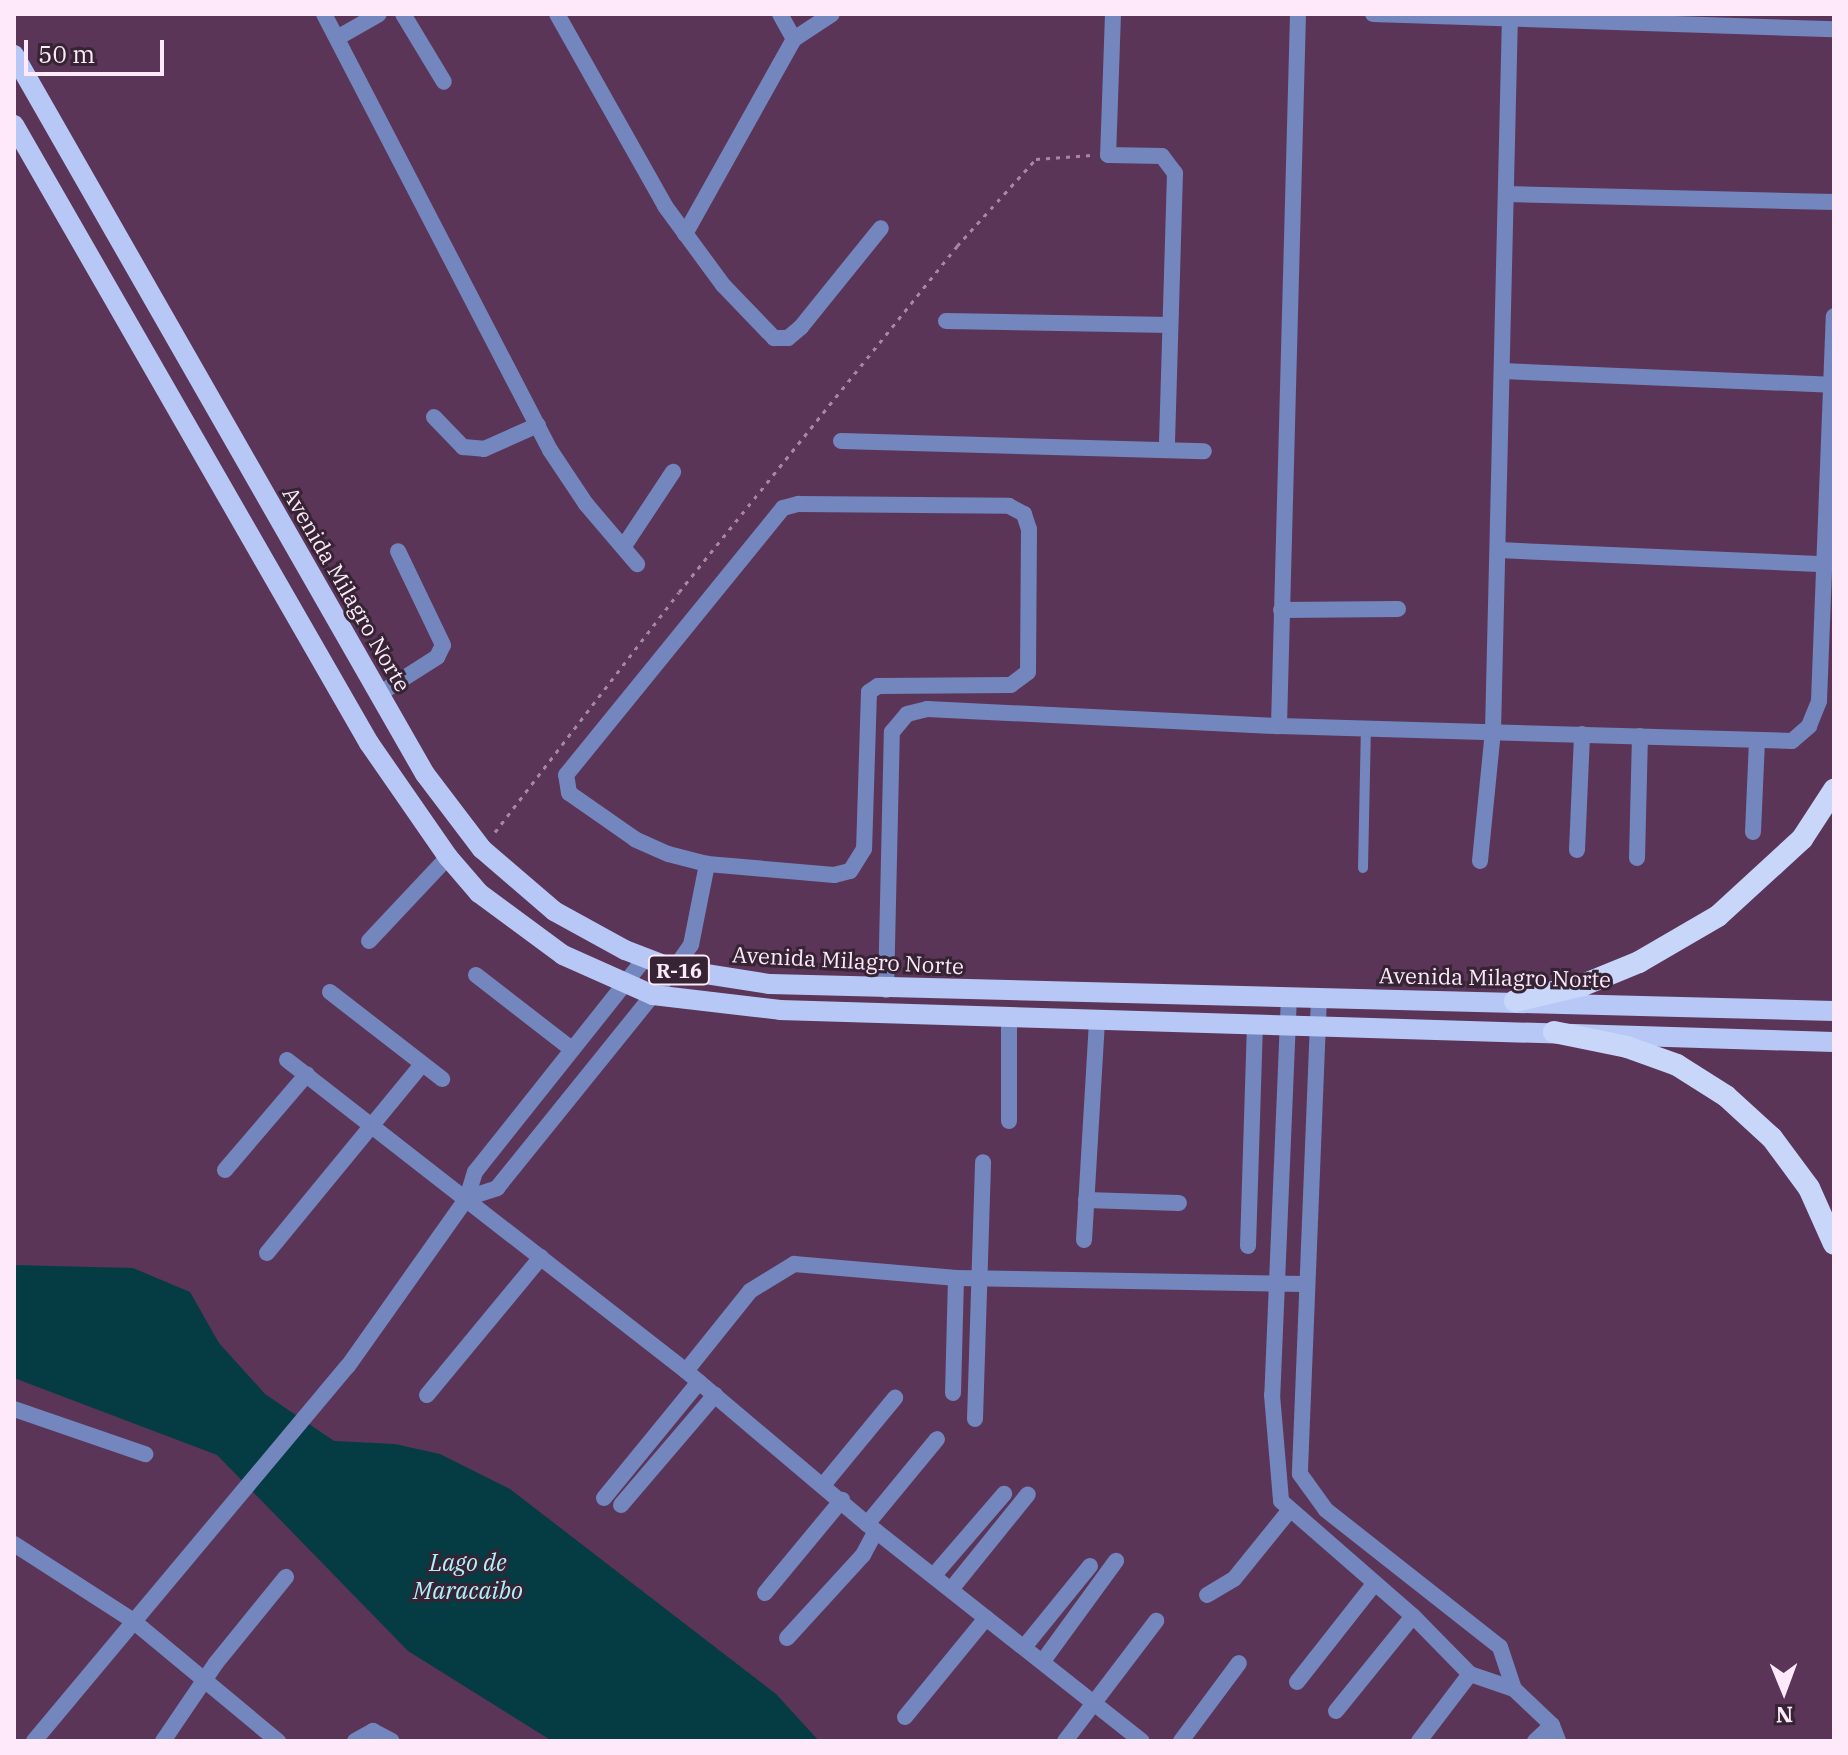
<!DOCTYPE html>
<html>
<head>
<meta charset="utf-8">
<style>
	body { margin:0 }
	#map { position:relative; width:1848px; height:1755px; overflow:hidden; background:#5b3558; font-family:"IBM Plex Serif",serif }
	div>[style] { position:absolute }
	[style*='--x'] { left:calc(var(--x)*1px); top:calc(var(--y)*1px); width:calc(var(--w)*1px); rotate:calc(var(--a)*1deg) }
	.water>* { inset:0; background:#053c44 }
	.path>* { height:3px; margin-top:-1.5px; transform-origin:0; background:repeating-linear-gradient(90deg,#a688a3 0 4px,transparent 0 10px) }
	.service>* { height:10px; margin:-5px; padding:0 5px; transform-origin:5px; border-radius:5px; background:#7386be }
	.minor>* { height:16px; margin:-8px; padding:0 8px; transform-origin:8px; border-radius:8px; background:#7386be }
	.primary>* { height:20px; margin:-10px; padding:0 10px; transform-origin:10px; border-radius:10px; background:#b8c8f6 }
	.trunk>* { height:22px; margin:-11px; padding:0 11px; transform-origin:11px; border-radius:11px; background:#c8d6fa }
	span { translate:-50% -50%; white-space:nowrap; text-align:center; line-height:1.15; -webkit-text-stroke:6px #362434; paint-order:stroke }
	.shield-label span { padding:2px 6px; background:#362434; border:2px solid; border-radius:6px; -webkit-text-stroke-width:0 }
	.shield-label { font-size:20px; color:#fde9fa; font-weight:700 }
	.street-label { font-size:22px; color:#fde9fa }
	.water-label { font-size:24px; color:#b0f0fb; font-style:italic }
	.frame { position:absolute; inset:0; border:16px solid #fde9fa; pointer-events:none }
	.north { position:absolute; left:1744px; top:1651px; width:80px; height:80px; -webkit-text-stroke:6px #362434; paint-order:stroke; rotate:179deg; font-size:22px; font-weight:700; line-height:32px; text-align:center; color:#fde9fa }
	.north::after { content:''; display:block; margin:auto; width:28px; height:36px; background:#fde9fa; clip-path:polygon(50% 0,100% 100%,50% 72%,0 100%) }
	.scale { position:absolute; left:24px; top:40px; width:140px; height:36px; box-sizing:border-box; border:4px solid #fde9fa; border-top:0; padding-left:10px; font-size:24px; line-height:28px; white-space:nowrap; color:#fde9fa; -webkit-text-stroke:6px #362434; paint-order:stroke }
</style>
</head>
<body>
<div id="map">
	<div class="water">
		<i style="clip-path:polygon(14px 1265px,133px 1268px,190px 1292px,219px 1343px,265px 1394px,334px 1441px,395px 1444px,440px 1454px,510px 1489px,776px 1694px,819px 1741px,552px 1741px,408px 1651px,217px 1455px,14px 1378px)"></i>
	</div>
	<div class="path">
		<i style="--x:495;--y:832;--w:302;--a:-52.5"></i>
		<i style="--x:679;--y:592;--w:444;--a:-51.2"></i>
		<i style="--x:957;--y:246;--w:118;--a:-47.8"></i>
		<i style="--x:1036;--y:159;--w:56;--a:-4.1"></i>
	</div>
	<div class="service">
		<i style="--x:1363;--y:868;--w:141;--a:-88.8"></i>
	</div>
	<div class="minor">
		<i style="--x:324;--y:14;--w:491;--a:62.6"></i>
		<i style="--x:550;--y:450;--w:65;--a:56.3"></i>
		<i style="--x:586;--y:504;--w:79;--a:49.6"></i>
		<i style="--x:403;--y:14;--w:79;--a:58.9"></i>
		<i style="--x:557;--y:14;--w:220;--a:60.6"></i>
		<i style="--x:665;--y:206;--w:98;--a:53.7"></i>
		<i style="--x:723;--y:285;--w:74;--a:46.1"></i>
		<i style="--x:774;--y:338;--w:14;--a:0"></i>
		<i style="--x:788;--y:338;--w:17;--a:-40"></i>
		<i style="--x:801;--y:327;--w:127;--a:-51.1"></i>
		<i style="--x:780;--y:14;--w:29;--a:61"></i>
		<i style="--x:1113;--y:14;--w:141;--a:92"></i>
		<i style="--x:1108;--y:155;--w:54;--a:1.1"></i>
		<i style="--x:1162;--y:156;--w:21;--a:53"></i>
		<i style="--x:1175;--y:173;--w:277;--a:91.7"></i>
		<i style="--x:1298;--y:14;--w:712;--a:91.53"></i>
		<i style="--x:1279;--y:726;--w:513;--a:1.67"></i>
		<i style="--x:1792;--y:741;--w:23;--a:-41"></i>
		<i style="--x:1809;--y:726;--w:27;--a:-68"></i>
		<i style="--x:1819;--y:701;--w:385;--a:-87.8"></i>
		<i style="--x:1373;--y:14;--w:461;--a:1.9"></i>
		<i style="--x:337;--y:38;--w:48;--a:-29.7"></i>
		<i style="--x:1506;--y:194;--w:328;--a:1.4"></i>
		<i style="--x:685;--y:234;--w:223;--a:-60.8"></i>
		<i style="--x:794;--y:39;--w:45;--a:-33.3"></i>
		<i style="--x:946;--y:321;--w:224;--a:1"></i>
		<i style="--x:1502;--y:371;--w:329;--a:2.4"></i>
		<i style="--x:434;--y:417;--w:42;--a:46"></i>
		<i style="--x:463;--y:447;--w:21;--a:5"></i>
		<i style="--x:484;--y:449;--w:59;--a:-24"></i>
		<i style="--x:841;--y:441;--w:363;--a:1.6"></i>
		<i style="--x:798;--y:504;--w:211;--a:0.5"></i>
		<i style="--x:1009;--y:506;--w:17;--a:28"></i>
		<i style="--x:1024;--y:514;--w:16;--a:72"></i>
		<i style="--x:1029;--y:529;--w:143;--a:90.4"></i>
		<i style="--x:1028;--y:672;--w:21;--a:143"></i>
		<i style="--x:1011;--y:685;--w:133;--a:179.6"></i>
		<i style="--x:878;--y:686;--w:11;--a:146"></i>
		<i style="--x:869;--y:692;--w:157;--a:91.8"></i>
		<i style="--x:864;--y:849;--w:26;--a:122"></i>
		<i style="--x:850;--y:871;--w:16;--a:166"></i>
		<i style="--x:834;--y:875;--w:127;--a:-175"></i>
		<i style="--x:707;--y:864;--w:40;--a:-165.6"></i>
		<i style="--x:668;--y:854;--w:36;--a:-156"></i>
		<i style="--x:635;--y:839;--w:80;--a:-145.1"></i>
		<i style="--x:569;--y:793;--w:18;--a:-99"></i>
		<i style="--x:566;--y:775;--w:344;--a:-50.9"></i>
		<i style="--x:783;--y:508;--w:16;--a:-15"></i>
		<i style="--x:624;--y:546;--w:89;--a:-56.5"></i>
		<i style="--x:1498;--y:550;--w:326;--a:2.5"></i>
		<i style="--x:1281;--y:610;--w:117;--a:-0.5"></i>
		<i style="--x:379;--y:694;--w:69;--a:-32.5"></i>
		<i style="--x:437;--y:657;--w:13;--a:-63"></i>
		<i style="--x:443;--y:645;--w:104;--a:-115.6"></i>
		<i style="--x:1753;--y:832;--w:92;--a:-87.5"></i>
		<i style="--x:1577;--y:850;--w:116;--a:-87.5"></i>
		<i style="--x:1637;--y:858;--w:122;--a:-88.6"></i>
		<i style="--x:1480;--y:861;--w:131;--a:-84.3"></i>
		<i style="--x:1493;--y:731;--w:714;--a:-88.64"></i>
		<i style="--x:369;--y:941;--w:115;--a:-46.8"></i>
		<i style="--x:476;--y:975;--w:119;--a:37.8"></i>
		<i style="--x:886;--y:990;--w:258;--a:-88.7"></i>
		<i style="--x:892;--y:732;--w:23;--a:-50"></i>
		<i style="--x:907;--y:714;--w:21;--a:-14"></i>
		<i style="--x:927;--y:709;--w:352;--a:2.8"></i>
		<i style="--x:330;--y:992;--w:142;--a:37.8"></i>
		<i style="--x:1289;--y:996;--w:399;--a:92.4"></i>
		<i style="--x:1272;--y:1395;--w:106;--a:85.1"></i>
		<i style="--x:1281;--y:1501;--w:175;--a:41.1"></i>
		<i style="--x:1413;--y:1616;--w:81;--a:45.5"></i>
		<i style="--x:1470;--y:1674;--w:46;--a:18.8"></i>
		<i style="--x:1514;--y:1689;--w:52;--a:43.5"></i>
		<i style="--x:1552;--y:1725;--w:17;--a:69"></i>
		<i style="--x:1319;--y:997;--w:477;--a:92.3"></i>
		<i style="--x:1300;--y:1474;--w:44;--a:54.2"></i>
		<i style="--x:1326;--y:1510;--w:221;--a:38.2"></i>
		<i style="--x:1500;--y:1647;--w:44;--a:71.6"></i>
		<i style="--x:1009;--y:1018;--w:103;--a:90"></i>
		<i style="--x:287;--y:1060;--w:506;--a:37.93"></i>
		<i style="--x:686;--y:1371;--w:237;--a:40.2"></i>
		<i style="--x:867;--y:1524;--w:350;--a:38.3"></i>
		<i style="--x:225;--y:1170;--w:126;--a:-49.5"></i>
		<i style="--x:467;--y:1198;--w:32;--a:-18"></i>
		<i style="--x:497;--y:1188;--w:282;--a:-51.1"></i>
		<i style="--x:674;--y:969;--w:29;--a:-55"></i>
		<i style="--x:691;--y:945;--w:83;--a:-78.8"></i>
		<i style="--x:1086;--y:1200;--w:93;--a:1.8"></i>
		<i style="--x:1084;--y:1240;--w:220;--a:-86.6"></i>
		<i style="--x:1248;--y:1246;--w:223;--a:-88.2"></i>
		<i style="--x:267;--y:1253;--w:244;--a:-50.6"></i>
		<i style="--x:686;--y:1371;--w:102;--a:-51.3"></i>
		<i style="--x:750;--y:1291;--w:52;--a:-31.5"></i>
		<i style="--x:794;--y:1264;--w:163;--a:4.9"></i>
		<i style="--x:956;--y:1278;--w:350;--a:1"></i>
		<i style="--x:953;--y:1393;--w:115;--a:-88.5"></i>
		<i style="--x:427;--y:1395;--w:179;--a:-50.4"></i>
		<i style="--x:14;--y:1409;--w:139;--a:19"></i>
		<i style="--x:975;--y:1419;--w:257;--a:-88.2"></i>
		<i style="--x:824;--y:1484;--w:112;--a:-50.5"></i>
		<i style="--x:604;--y:1498;--w:150;--a:-50.7"></i>
		<i style="--x:621;--y:1505;--w:145;--a:-49.5"></i>
		<i style="--x:867;--y:1524;--w:110;--a:-50.5"></i>
		<i style="--x:14;--y:1544;--w:140;--a:32.8"></i>
		<i style="--x:132;--y:1620;--w:190;--a:39.7"></i>
		<i style="--x:935;--y:1574;--w:106;--a:-49.2"></i>
		<i style="--x:953;--y:1587;--w:119;--a:-51.1"></i>
		<i style="--x:765;--y:1593;--w:121;--a:-50.4"></i>
		<i style="--x:1207;--y:1595;--w:31;--a:-31"></i>
		<i style="--x:1234;--y:1579;--w:87;--a:-51"></i>
		<i style="--x:787;--y:1638;--w:113;--a:-47.5"></i>
		<i style="--x:863;--y:1555;--w:27;--a:-62"></i>
		<i style="--x:1025;--y:1646;--w:103;--a:-50.9"></i>
		<i style="--x:1043;--y:1661;--w:124;--a:-53.9"></i>
		<i style="--x:1297;--y:1682;--w:125;--a:-51.8"></i>
		<i style="--x:1336;--y:1711;--w:122;--a:-51"></i>
		<i style="--x:905;--y:1717;--w:128;--a:-50.7"></i>
		<i style="--x:34;--y:1741;--w:489;--a:-50.1"></i>
		<i style="--x:348;--y:1366;--w:206;--a:-54.7"></i>
		<i style="--x:467;--y:1198;--w:27;--a:-73"></i>
		<i style="--x:475;--y:1172;--w:273;--a:-51.5"></i>
		<i style="--x:163;--y:1741;--w:94;--a:-55.8"></i>
		<i style="--x:216;--y:1663;--w:111;--a:-50.9"></i>
		<i style="--x:355;--y:1741;--w:21;--a:-29"></i>
		<i style="--x:373;--y:1731;--w:21;--a:28"></i>
		<i style="--x:1065;--y:1741;--w:151;--a:-52.8"></i>
		<i style="--x:1181;--y:1741;--w:97;--a:-53.4"></i>
		<i style="--x:1419;--y:1741;--w:84;--a:-52.7"></i>
		<i style="--x:1535;--y:1741;--w:23;--a:-43"></i>
	</div>
	<div class="primary">
		<i style="--x:14;--y:55;--w:828;--a:60.25"></i>
		<i style="--x:425;--y:774;--w:94;--a:52.8"></i>
		<i style="--x:482;--y:849;--w:95;--a:40.7"></i>
		<i style="--x:554;--y:911;--w:81;--a:28.8"></i>
		<i style="--x:625;--y:950;--w:53;--a:21.2"></i>
		<i style="--x:674;--y:969;--w:97;--a:8.9"></i>
		<i style="--x:770;--y:984;--w:1064;--a:1.45"></i>
		<i style="--x:14;--y:125;--w:713;--a:60.13"></i>
		<i style="--x:369;--y:743;--w:139;--a:55.3"></i>
		<i style="--x:448;--y:857;--w:48;--a:49.3"></i>
		<i style="--x:479;--y:893;--w:104;--a:36.4"></i>
		<i style="--x:563;--y:955;--w:98;--a:24"></i>
		<i style="--x:653;--y:995;--w:128;--a:6.7"></i>
		<i style="--x:780;--y:1010;--w:1054;--a:1.74"></i>
	</div>
	<div class="trunk">
		<i style="--x:1515;--y:1001;--w:70;--a:-13.2"></i>
		<i style="--x:1583;--y:985;--w:61;--a:-22.3"></i>
		<i style="--x:1639;--y:962;--w:91;--a:-30.2"></i>
		<i style="--x:1718;--y:916;--w:114;--a:-42.5"></i>
		<i style="--x:1802;--y:839;--w:59;--a:-56.9"></i>
		<i style="--x:1554;--y:1032;--w:75;--a:11.6"></i>
		<i style="--x:1627;--y:1047;--w:53;--a:19.8"></i>
		<i style="--x:1677;--y:1065;--w:58;--a:32.3"></i>
		<i style="--x:1726;--y:1096;--w:62;--a:42.4"></i>
		<i style="--x:1772;--y:1138;--w:62;--a:53.5"></i>
		<i style="--x:1809;--y:1188;--w:61;--a:65.9"></i>
	</div>
	<div class="shield-label">
		<span style="left:679px;top:970px">R-16</span>
	</div>
	<div class="street-label">
		<span style="left:347px;top:589px;rotate:60deg">Avenida Milagro Norte</span>
		<span style="left:848px;top:960px;rotate:3deg">Avenida Milagro Norte</span>
		<span style="left:1495px;top:977px;rotate:1deg">Avenida Milagro Norte</span>
	</div>
	<div class="water-label">
		<span style="left:468px;top:1577px">Lago de<br>Maracaibo</span>
	</div>
	<div class="frame"></div>
	<div class="north">N</div>
	<div class="scale">50 m</div>
</div>
</body>
</html>
